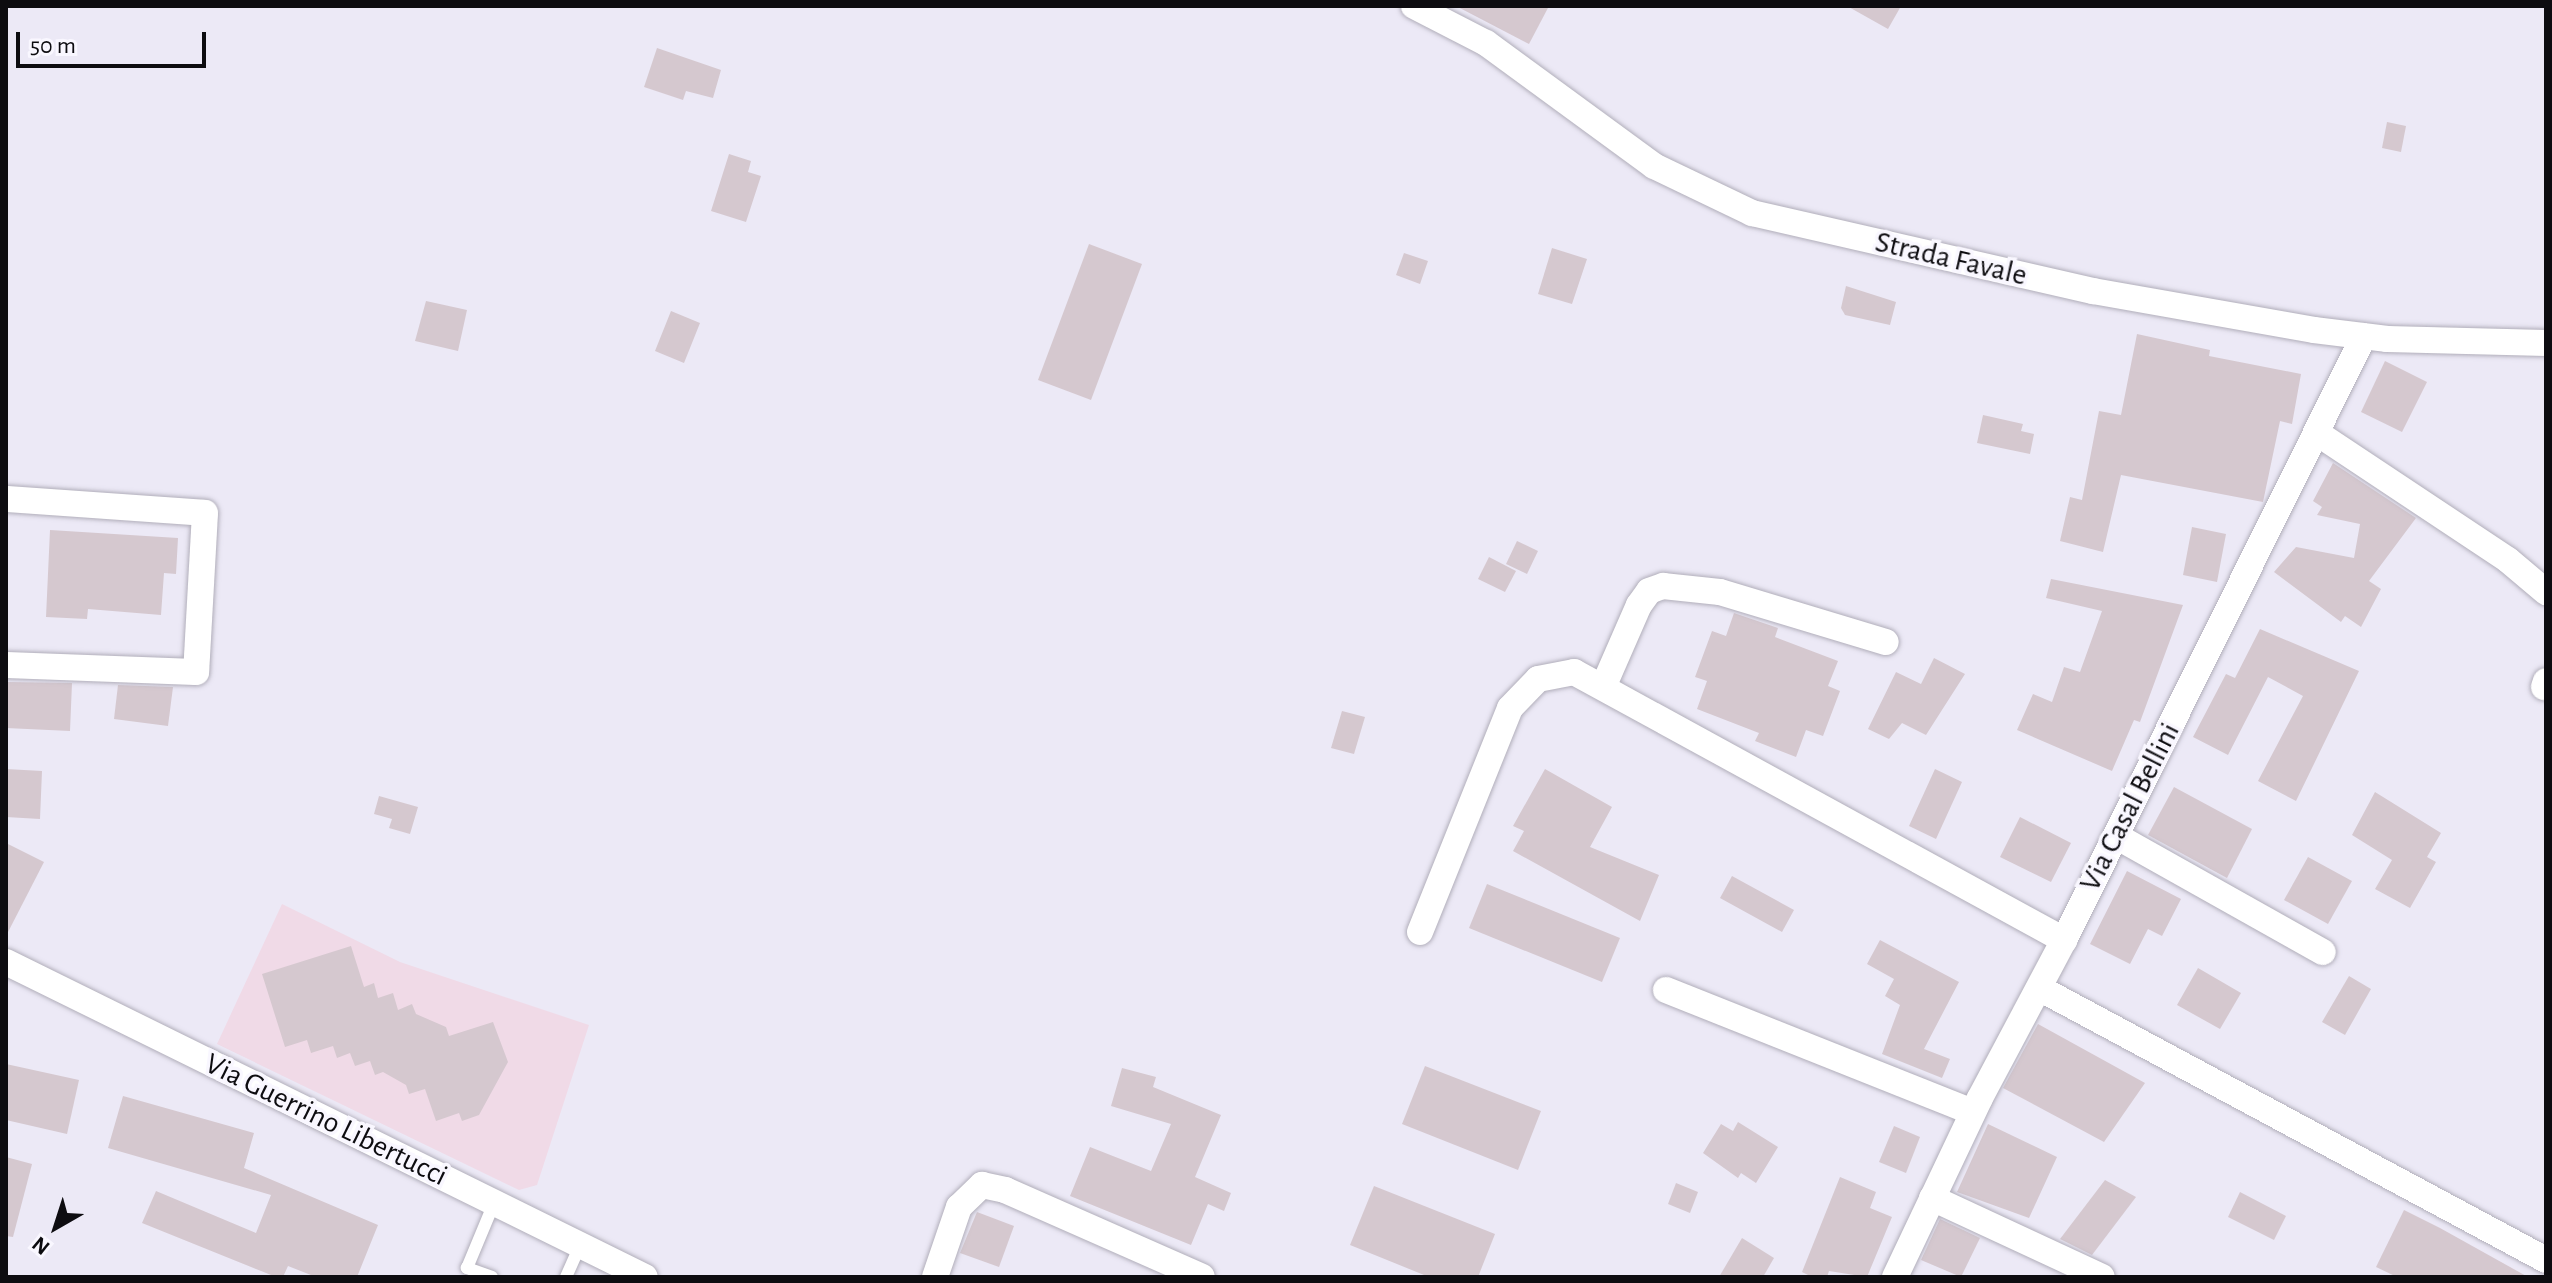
<!DOCTYPE html>
<html>
<head>
<meta charset="utf-8">
<style>
	body { margin:0 }
	#map { position:relative; width:2552px; height:1283px; overflow:hidden; background:#ece9f6; font-family:"Alegreya Sans",sans-serif }
	div>[style] { position:absolute }
	[style*='--x'] { left:calc(var(--x)*1px); top:calc(var(--y)*1px); width:calc(var(--w)*1px); rotate:calc(var(--a)*1deg) }
	.education>* { inset:0; background:#f0dae7 }
	.building>* { inset:0; background:#d5c8cf }
	.roads { filter:drop-shadow(0 0 2px #b1aeba) drop-shadow(0 0 2px #b1aeba) }
	.lane>* { height:12px; margin:-6px; padding:0 6px; transform-origin:6px; border-radius:6px; background:#fff }
	.street>* { height:26px; margin:-13px; padding:0 13px; transform-origin:13px; border-radius:13px; background:#fff }
	span { translate:-50% -50%; white-space:nowrap; text-align:center; line-height:1.15; -webkit-text-stroke:7px #f9f7ff; paint-order:stroke }
	.street-label { font-size:30px; color:#0d0c10 }
	.frame { position:absolute; inset:0; border:8px solid #0d0c10; pointer-events:none }
	.north { position:absolute; left:16px; top:1187px; width:80px; height:80px; -webkit-text-stroke:6px #f9f7ff; paint-order:stroke; rotate:219deg; font-size:22px; font-weight:700; line-height:32px; text-align:center; color:#0d0c10 }
	.north::after { content:''; display:block; margin:auto; width:28px; height:36px; background:#0d0c10; clip-path:polygon(50% 0,100% 100%,50% 72%,0 100%) }
	.scale { position:absolute; left:16px; top:32px; width:190px; height:36px; box-sizing:border-box; border:4px solid #0d0c10; border-top:0; padding-left:10px; font-size:24px; line-height:28px; white-space:nowrap; color:#0d0c10; -webkit-text-stroke:6px #f9f7ff; paint-order:stroke }
</style>
</head>
<body>
<div id="map">
	<div class="education">
		<i style="clip-path:polygon(282px 904px,400px 962px,589px 1025px,537px 1185px,519px 1190px,217px 1044px)"></i>
	</div>
	<div class="building">
		<i style="clip-path:polygon(1456px 6px,1549px 6px,1529px 44px)"></i>
		<i style="clip-path:polygon(1847px 6px,1901px 6px,1888px 29px)"></i>
		<i style="clip-path:polygon(657px 48px,721px 70px,713px 98px,686px 91px,683px 100px,644px 87px)"></i>
		<i style="clip-path:polygon(2387px 122px,2406px 126px,2401px 152px,2382px 148px)"></i>
		<i style="clip-path:polygon(729px 154px,751px 161px,748px 172px,761px 176px,746px 222px,711px 211px)"></i>
		<i style="clip-path:polygon(1089px 244px,1142px 264px,1091px 400px,1038px 380px)"></i>
		<i style="clip-path:polygon(1552px 248px,1587px 259px,1572px 304px,1538px 294px)"></i>
		<i style="clip-path:polygon(1404px 253px,1428px 261px,1420px 284px,1396px 275px)"></i>
		<i style="clip-path:polygon(1846px 286px,1896px 302px,1890px 325px,1845px 315px,1841px 308px)"></i>
		<i style="clip-path:polygon(426px 301px,467px 310px,458px 351px,415px 341px)"></i>
		<i style="clip-path:polygon(671px 311px,700px 323px,684px 363px,655px 351px)"></i>
		<i style="clip-path:polygon(2137px 334px,2210px 350px,2209px 356px,2301px 374px,2292px 424px,2280px 421px,2263px 502px,2121px 475px,2103px 552px,2060px 541px,2070px 497px,2082px 500px,2099px 411px,2121px 415px)"></i>
		<i style="clip-path:polygon(2385px 361px,2427px 382px,2402px 432px,2361px 412px)"></i>
		<i style="clip-path:polygon(1983px 415px,2023px 424px,2021px 431px,2034px 434px,2030px 454px,1977px 443px)"></i>
		<i style="clip-path:polygon(2333px 463px,2416px 518px,2369px 581px,2381px 589px,2361px 627px,2345px 616px,2341px 622px,2274px 572px,2296px 547px,2354px 558px,2360px 524px,2317px 515px,2322px 507px,2313px 501px)"></i>
		<i style="clip-path:polygon(2192px 527px,2226px 534px,2217px 582px,2183px 575px)"></i>
		<i style="clip-path:polygon(50px 530px,178px 538px,176px 574px,164px 573px,161px 615px,88px 609px,87px 619px,46px 617px)"></i>
		<i style="clip-path:polygon(1517px 541px,1538px 551px,1527px 574px,1506px 564px)"></i>
		<i style="clip-path:polygon(1489px 557px,1516px 571px,1505px 592px,1478px 579px)"></i>
		<i style="clip-path:polygon(2051px 579px,2183px 605px,2140px 722px,2134px 720px,2112px 771px,2017px 730px,2033px 694px,2052px 702px,2064px 667px,2080px 672px,2102px 611px,2046px 598px)"></i>
		<i style="clip-path:polygon(1734px 613px,1778px 628px,1775px 637px,1838px 661px,1828px 686px,1840px 691px,1823px 736px,1806px 730px,1796px 757px,1755px 741px,1759px 733px,1697px 709px,1707px 681px,1695px 677px,1712px 631px,1726px 636px)"></i>
		<i style="clip-path:polygon(2260px 629px,2359px 671px,2296px 801px,2258px 781px,2303px 696px,2268px 677px,2228px 755px,2193px 737px,2226px 674px,2235px 678px)"></i>
		<i style="clip-path:polygon(1934px 658px,1965px 674px,1926px 735px,1902px 723px,1889px 739px,1868px 729px,1896px 672px,1921px 684px)"></i>
		<i style="clip-path:polygon(6px 682px,72px 683px,70px 731px,6px 728px)"></i>
		<i style="clip-path:polygon(118px 685px,173px 687px,168px 726px,114px 719px)"></i>
		<i style="clip-path:polygon(1342px 711px,1365px 717px,1354px 754px,1331px 748px)"></i>
		<i style="clip-path:polygon(6px 769px,42px 771px,40px 819px,6px 817px)"></i>
		<i style="clip-path:polygon(1545px 769px,1612px 807px,1590px 847px,1659px 875px,1640px 921px,1513px 851px,1524px 831px,1513px 826px)"></i>
		<i style="clip-path:polygon(1935px 769px,1962px 782px,1936px 839px,1909px 826px)"></i>
		<i style="clip-path:polygon(2174px 787px,2252px 829px,2227px 878px,2148px 835px)"></i>
		<i style="clip-path:polygon(2375px 792px,2441px 833px,2427px 857px,2436px 862px,2410px 908px,2375px 889px,2392px 860px,2352px 835px)"></i>
		<i style="clip-path:polygon(379px 796px,418px 807px,410px 834px,389px 828px,392px 819px,374px 814px)"></i>
		<i style="clip-path:polygon(2020px 817px,2071px 843px,2051px 882px,2000px 857px)"></i>
		<i style="clip-path:polygon(6px 843px,44px 862px,6px 936px)"></i>
		<i style="clip-path:polygon(2308px 857px,2352px 881px,2328px 924px,2284px 900px)"></i>
		<i style="clip-path:polygon(2127px 871px,2181px 899px,2162px 936px,2148px 929px,2130px 964px,2090px 944px)"></i>
		<i style="clip-path:polygon(1732px 876px,1794px 910px,1782px 932px,1720px 898px)"></i>
		<i style="clip-path:polygon(1487px 884px,1620px 938px,1602px 982px,1469px 928px)"></i>
		<i style="clip-path:polygon(1880px 940px,1959px 982px,1924px 1049px,1950px 1059px,1942px 1078px,1882px 1054px,1900px 1005px,1885px 996px,1894px 979px,1867px 964px)"></i>
		<i style="clip-path:polygon(351px 946px,364px 987px,374px 983px,378px 998px,393px 993px,398px 1010px,412px 1004px,416px 1014px,446px 1027px,449px 1036px,493px 1022px,508px 1062px,479px 1115px,462px 1121px,459px 1113px,436px 1121px,425px 1089px,409px 1094px,406px 1085px,383px 1072px,375px 1075px,370px 1061px,355px 1066px,350px 1053px,337px 1058px,333px 1046px,311px 1053px,307px 1040px,285px 1047px,262px 974px)"></i>
		<i style="clip-path:polygon(2198px 968px,2241px 993px,2220px 1029px,2177px 1005px)"></i>
		<i style="clip-path:polygon(2349px 976px,2371px 989px,2345px 1035px,2322px 1022px)"></i>
		<i style="clip-path:polygon(2038px 1024px,2145px 1083px,2104px 1142px,2003px 1088px)"></i>
		<i style="clip-path:polygon(6px 1064px,79px 1080px,67px 1134px,6px 1120px)"></i>
		<i style="clip-path:polygon(1425px 1066px,1541px 1111px,1518px 1170px,1402px 1124px)"></i>
		<i style="clip-path:polygon(1122px 1068px,1156px 1077px,1153px 1087px,1221px 1115px,1195px 1177px,1231px 1193px,1224px 1211px,1208px 1204px,1191px 1245px,1070px 1196px,1090px 1147px,1151px 1171px,1171px 1124px,1111px 1106px)"></i>
		<i style="clip-path:polygon(123px 1096px,254px 1133px,244px 1168px,378px 1225px,357px 1277px,316px 1277px,288px 1266px,283px 1277px,276px 1277px,142px 1223px,156px 1191px,256px 1233px,271px 1195px,108px 1148px)"></i>
		<i style="clip-path:polygon(1738px 1122px,1778px 1147px,1756px 1183px,1741px 1173px,1738px 1178px,1703px 1153px,1721px 1124px,1733px 1131px)"></i>
		<i style="clip-path:polygon(1988px 1124px,2057px 1157px,2029px 1218px,1957px 1192px)"></i>
		<i style="clip-path:polygon(1894px 1126px,1920px 1137px,1906px 1173px,1879px 1162px)"></i>
		<i style="clip-path:polygon(6px 1157px,32px 1164px,13px 1237px,6px 1236px)"></i>
		<i style="clip-path:polygon(1840px 1177px,1876px 1192px,1870px 1208px,1892px 1217px,1867px 1277px,1829px 1271px,1827px 1277px,1812px 1277px,1802px 1272px)"></i>
		<i style="clip-path:polygon(2105px 1180px,2136px 1197px,2092px 1255px,2060px 1239px)"></i>
		<i style="clip-path:polygon(1676px 1183px,1698px 1192px,1690px 1213px,1668px 1204px)"></i>
		<i style="clip-path:polygon(1374px 1186px,1495px 1234px,1478px 1277px,1429px 1277px,1350px 1245px)"></i>
		<i style="clip-path:polygon(2240px 1192px,2286px 1216px,2274px 1240px,2228px 1217px)"></i>
		<i style="clip-path:polygon(2404px 1210px,2440px 1228px,2528px 1277px,2397px 1277px,2376px 1267px)"></i>
		<i style="clip-path:polygon(977px 1212px,1014px 1226px,999px 1267px,960px 1253px)"></i>
		<i style="clip-path:polygon(1940px 1219px,1980px 1238px,1961px 1277px,1921px 1260px)"></i>
		<i style="clip-path:polygon(1742px 1238px,1774px 1258px,1763px 1277px,1719px 1277px)"></i>
	</div>
	<div class="roads">
		<div class="lane">
			<i style="--x:492;--y:1277;--w:27;--a:-160"></i>
			<i style="--x:467;--y:1268;--w:70;--a:-67.4"></i>
			<i style="--x:566;--y:1277;--w:35;--a:-66"></i>
		</div>
		<div class="street">
			<i style="--x:1414;--y:6;--w:81;--a:27.2"></i>
			<i style="--x:1486;--y:43;--w:208;--a:36.2"></i>
			<i style="--x:1654;--y:166;--w:109;--a:25.6"></i>
			<i style="--x:1752;--y:213;--w:350;--a:12.9"></i>
			<i style="--x:2093;--y:291;--w:224;--a:10"></i>
			<i style="--x:2314;--y:330;--w:74;--a:7"></i>
			<i style="--x:2387;--y:339;--w:159;--a:1.4"></i>
			<i style="--x:2317;--y:433;--w:229;--a:33.6"></i>
			<i style="--x:2508;--y:560;--w:50;--a:40.1"></i>
			<i style="--x:6;--y:499;--w:199;--a:4"></i>
			<i style="--x:205;--y:513;--w:159;--a:93.2"></i>
			<i style="--x:196;--y:672;--w:190;--a:-177.9"></i>
			<i style="--x:1604;--y:685;--w:87;--a:-66.4"></i>
			<i style="--x:1639;--y:605;--w:17;--a:-54"></i>
			<i style="--x:1649;--y:591;--w:15;--a:-20"></i>
			<i style="--x:1663;--y:586;--w:57;--a:6"></i>
			<i style="--x:1720;--y:592;--w:173;--a:16.8"></i>
			<i style="--x:2544;--y:687;--w:6;--a:-72"></i>
			<i style="--x:2116;--y:836;--w:237;--a:29.3"></i>
			<i style="--x:1420;--y:932;--w:241;--a:-68.1"></i>
			<i style="--x:1510;--y:708;--w:40;--a:-46"></i>
			<i style="--x:1538;--y:679;--w:37;--a:-11"></i>
			<i style="--x:1574;--y:672;--w:559;--a:28.68"></i>
			<i style="--x:6;--y:962;--w:712;--a:26.24"></i>
			<i style="--x:2039;--y:988;--w:575;--a:28.21"></i>
			<i style="--x:1666;--y:990;--w:330;--a:21.7"></i>
			<i style="--x:1932;--y:1198;--w:187;--a:24.9"></i>
			<i style="--x:935;--y:1277;--w:74;--a:-71.1"></i>
			<i style="--x:959;--y:1207;--w:32;--a:-44"></i>
			<i style="--x:982;--y:1185;--w:24;--a:12"></i>
			<i style="--x:1005;--y:1190;--w:215;--a:23.8"></i>
			<i style="--x:1895;--y:1277;--w:198;--a:-64.6"></i>
			<i style="--x:1980;--y:1098;--w:179;--a:-62"></i>
			<i style="--x:2064;--y:940;--w:674;--a:-63.59"></i>
		</div>
	</div>
	<div class="street-label">
		<span style="left:1951px;top:259px;rotate:13deg">Strada Favale</span>
		<span style="left:2130px;top:807px;rotate:-63deg">Via Casal Bellini</span>
		<span style="left:326px;top:1120px;rotate:26deg">Via Guerrino Libertucci</span>
	</div>
	<div class="frame"></div>
	<div class="north">N</div>
	<div class="scale">50 m</div>
</div>
</body>
</html>
